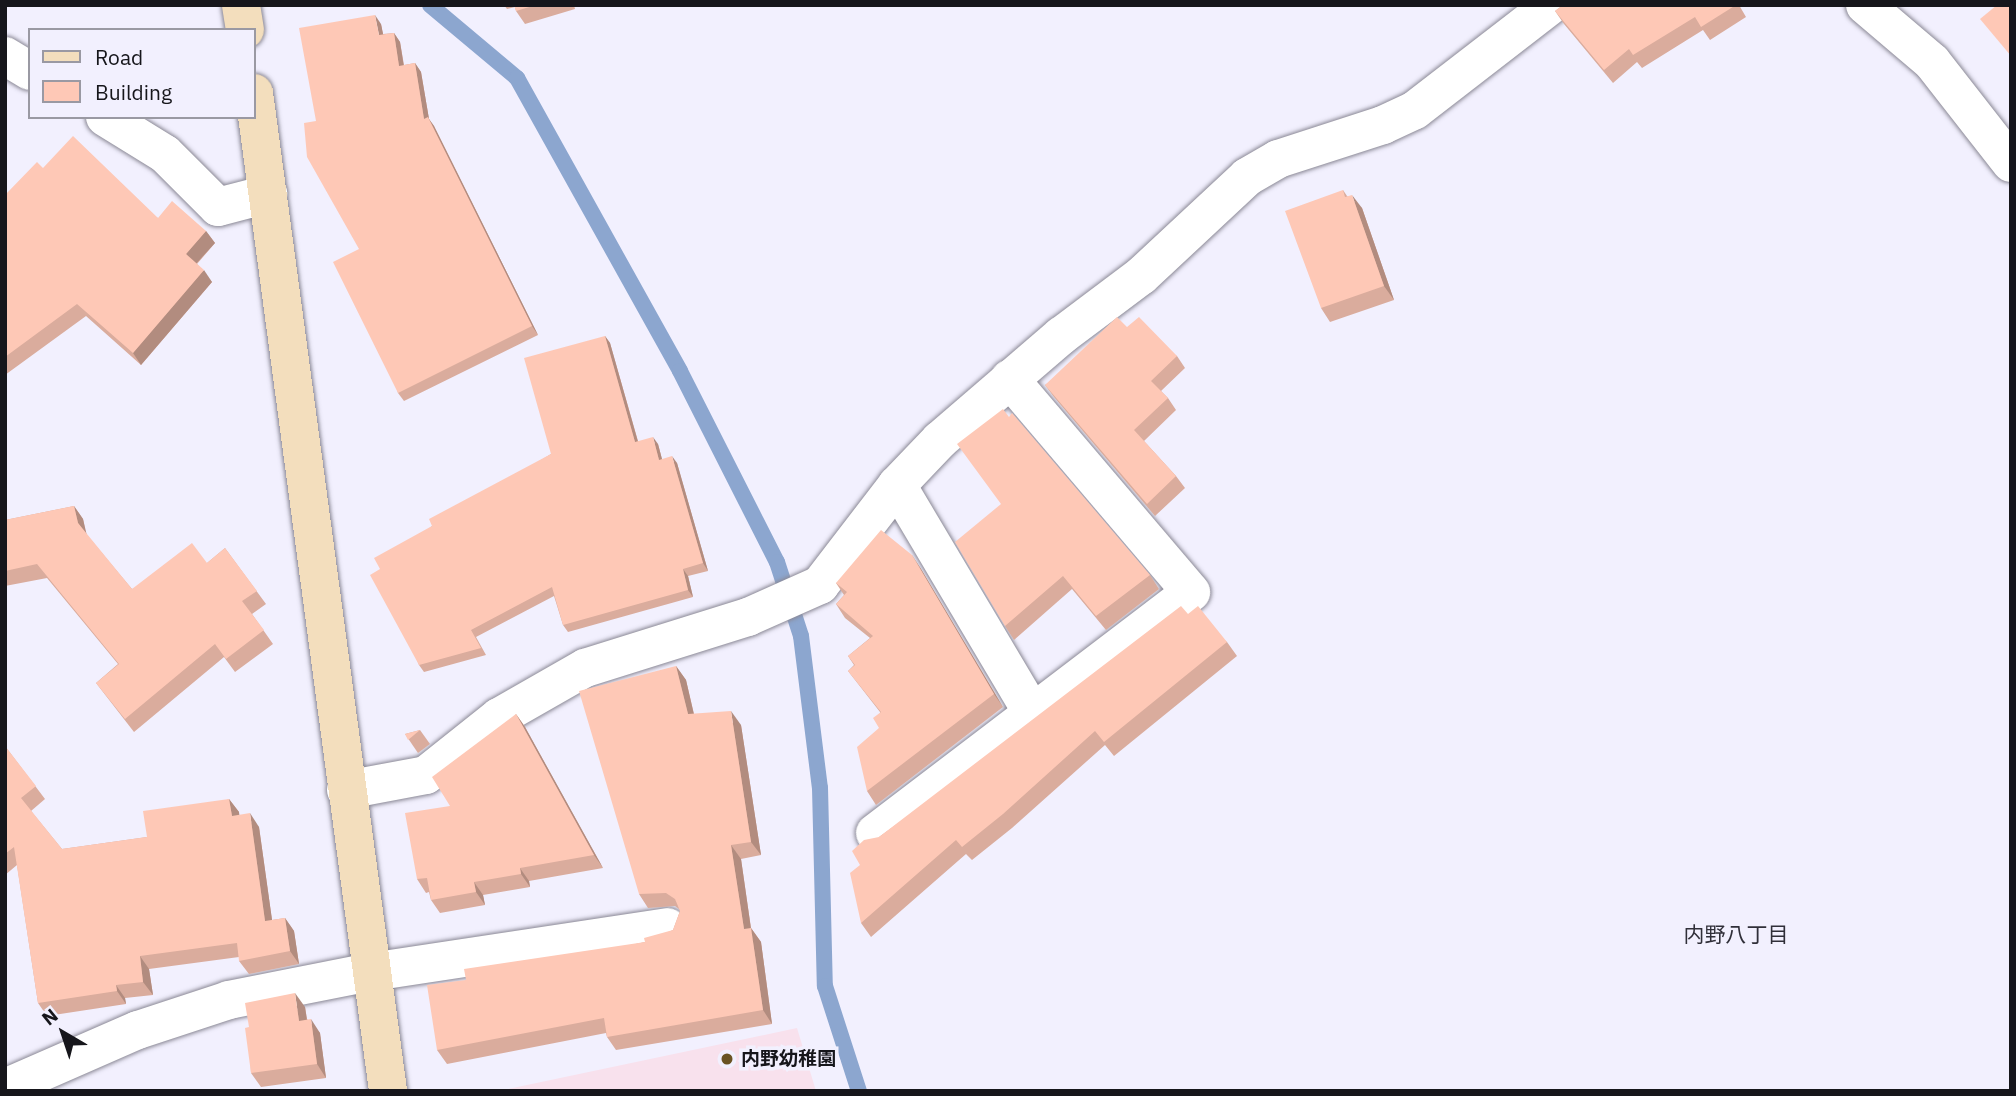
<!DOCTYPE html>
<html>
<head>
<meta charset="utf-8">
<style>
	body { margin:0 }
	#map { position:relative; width:2016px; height:1096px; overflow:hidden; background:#f2f0fe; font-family:"IBM Plex Sans","Noto Sans JP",sans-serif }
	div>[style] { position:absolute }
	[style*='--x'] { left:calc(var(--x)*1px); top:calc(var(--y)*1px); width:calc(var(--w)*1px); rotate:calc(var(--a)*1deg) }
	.education>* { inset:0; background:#f8e1ed }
	.stream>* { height:16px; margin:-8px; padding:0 8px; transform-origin:8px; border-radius:8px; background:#8ca6cf }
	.roads { filter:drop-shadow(0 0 2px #8a8895) drop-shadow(0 0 2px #8a8895) }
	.street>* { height:38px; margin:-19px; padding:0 19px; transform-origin:19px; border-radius:19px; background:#fff }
	.secondary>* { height:38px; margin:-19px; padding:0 19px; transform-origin:19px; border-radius:19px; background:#f3debd }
	.wall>* { inset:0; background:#daac9d }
	.shaded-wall>* { inset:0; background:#b28c7f }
	.building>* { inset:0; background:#fec8b6 }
	.dots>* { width:19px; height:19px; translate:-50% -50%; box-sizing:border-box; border:4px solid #f2f0fe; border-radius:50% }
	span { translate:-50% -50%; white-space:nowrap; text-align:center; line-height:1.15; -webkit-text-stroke:7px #f2f0fe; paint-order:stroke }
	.poi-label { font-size:19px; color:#16161b; font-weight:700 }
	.left { translate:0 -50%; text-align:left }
	.neighbourhood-label { font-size:21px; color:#302f39 }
	.frame { position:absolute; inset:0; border:7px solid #16161b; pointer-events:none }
	.legend { position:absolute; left:28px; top:28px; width:228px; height:91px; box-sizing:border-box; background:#f2f0fe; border:2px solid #9a99a3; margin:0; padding:9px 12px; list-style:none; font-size:21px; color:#16161b }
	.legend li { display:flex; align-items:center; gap:14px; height:35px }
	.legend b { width:35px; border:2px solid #9a99a3 }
	.north { position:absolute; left:28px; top:998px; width:70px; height:70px; -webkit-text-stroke:5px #f2f0fe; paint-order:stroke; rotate:321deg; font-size:19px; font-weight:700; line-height:28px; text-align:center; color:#16161b }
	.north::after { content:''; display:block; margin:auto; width:24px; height:32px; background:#16161b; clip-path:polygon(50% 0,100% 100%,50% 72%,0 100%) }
</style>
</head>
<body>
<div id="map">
	<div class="education">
		<i style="clip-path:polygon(797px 1028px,816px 1091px,499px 1091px)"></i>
	</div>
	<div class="stream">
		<i style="--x:430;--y:5;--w:114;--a:40"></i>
		<i style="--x:517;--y:78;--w:335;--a:60.9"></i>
		<i style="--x:680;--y:371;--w:214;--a:63.1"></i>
		<i style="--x:777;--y:562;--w:78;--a:72"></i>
		<i style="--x:801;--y:636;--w:153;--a:82.9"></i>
		<i style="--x:820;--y:788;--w:198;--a:88.6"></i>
		<i style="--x:825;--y:986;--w:110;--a:72.1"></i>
	</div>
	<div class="roads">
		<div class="street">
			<i style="--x:1865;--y:5;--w:88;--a:40.4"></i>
			<i style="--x:1932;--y:62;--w:128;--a:52"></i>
			<i style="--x:5;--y:56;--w:29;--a:31"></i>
			<i style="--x:105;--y:117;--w:70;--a:31.7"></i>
			<i style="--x:165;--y:154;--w:75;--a:45"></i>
			<i style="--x:218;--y:207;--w:52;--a:-14.6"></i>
			<i style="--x:897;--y:485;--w:263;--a:59.3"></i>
			<i style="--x:346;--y:790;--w:81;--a:-10.6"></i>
			<i style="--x:426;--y:775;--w:93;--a:-38.5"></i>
			<i style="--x:499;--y:717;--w:99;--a:-29.7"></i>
			<i style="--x:585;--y:668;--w:171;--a:-17.4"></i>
			<i style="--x:748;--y:617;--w:79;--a:-24"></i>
			<i style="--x:820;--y:585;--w:126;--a:-52.4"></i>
			<i style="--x:897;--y:485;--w:62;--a:-46.3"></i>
			<i style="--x:940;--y:440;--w:160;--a:-40.7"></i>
			<i style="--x:1061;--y:336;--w:100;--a:-36.9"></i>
			<i style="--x:1141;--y:276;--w:145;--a:-43"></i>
			<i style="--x:1247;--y:177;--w:36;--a:-30"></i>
			<i style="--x:1278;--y:159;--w:110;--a:-17.9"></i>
			<i style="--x:1383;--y:125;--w:35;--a:-25"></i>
			<i style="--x:1415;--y:110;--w:172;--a:-37.7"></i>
			<i style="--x:875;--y:833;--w:397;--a:-37.3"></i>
			<i style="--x:1191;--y:592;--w:280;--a:-130.4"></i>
			<i style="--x:5;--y:1088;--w:145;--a:-23.6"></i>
			<i style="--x:138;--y:1030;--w:96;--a:-18.2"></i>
			<i style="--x:229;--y:1000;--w:145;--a:-11.2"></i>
			<i style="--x:371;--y:972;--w:300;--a:-8.6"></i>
		</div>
		<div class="secondary">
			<i style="--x:241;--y:5;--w:25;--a:81"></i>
			<i style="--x:254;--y:93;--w:1007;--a:82.35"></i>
		</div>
	</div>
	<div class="wall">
		<i style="clip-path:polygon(504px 5px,574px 5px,575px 9px,525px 24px,516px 11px,515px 7px,507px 9px)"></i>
		<i style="clip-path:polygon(1563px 5px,1739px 5px,1746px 17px,1710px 40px,1703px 30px,1642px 68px,1637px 62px,1613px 83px,1564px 24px,1555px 11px)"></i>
		<i style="clip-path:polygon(381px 24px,383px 34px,394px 33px,400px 42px,404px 65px,415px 63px,421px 72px,429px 119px,434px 126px,538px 335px,404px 401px,398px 393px,359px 249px)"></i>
		<i style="clip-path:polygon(43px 168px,158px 218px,206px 231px,215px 243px,197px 264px,212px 282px,141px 365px,86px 316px,5px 375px,5px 195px)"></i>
		<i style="clip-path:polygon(1343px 190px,1347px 196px,1362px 208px,1394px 300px,1330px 322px,1321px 308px)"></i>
		<i style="clip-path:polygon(1127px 327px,1177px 356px,1185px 368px,1161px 391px,1168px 398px,1176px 410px,1144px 441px,1176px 476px,1185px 488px,1155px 516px,1054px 397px,1045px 385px)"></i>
		<i style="clip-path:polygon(605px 336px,610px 343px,638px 441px,658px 444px,662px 459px,677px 463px,708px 571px,688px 576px,693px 597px,568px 632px,563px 625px,554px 596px,476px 637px,486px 655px,424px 672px,419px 665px,380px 569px,432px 526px,551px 454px)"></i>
		<i style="clip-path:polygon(1009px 417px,1150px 575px,1159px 589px,1106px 630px,1072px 589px,1014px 640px,1005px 626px)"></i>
		<i style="clip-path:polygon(74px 506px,83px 519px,86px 534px,132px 589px,207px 563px,225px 548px,266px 604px,252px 614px,273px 644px,235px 672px,224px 657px,134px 732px,96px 683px,118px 664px,47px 578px,5px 586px,5px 520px)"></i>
		<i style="clip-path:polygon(912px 555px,921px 569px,1003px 707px,876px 805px,867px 791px,879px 728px,880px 712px,848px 671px,854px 665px,848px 656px,870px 638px,845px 618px,836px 604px,844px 595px,836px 583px)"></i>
		<i style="clip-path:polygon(1188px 614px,1227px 642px,1237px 656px,1114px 756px,1105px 745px,1012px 828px,972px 860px,966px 854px,871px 937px,861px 923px,860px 865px,879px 837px)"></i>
		<i style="clip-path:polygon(676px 666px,686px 680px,694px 714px,741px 725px,761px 855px,741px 859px,751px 928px,761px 942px,772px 1024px,616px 1050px,607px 1037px,606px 1033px,447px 1064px,437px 1050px,466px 980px,645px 942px,673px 930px,680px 911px,679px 909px,675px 906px,648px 908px,639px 894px)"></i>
		<i style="clip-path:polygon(516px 714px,525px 727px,603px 868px,529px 881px,530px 887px,483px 895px,485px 905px,440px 913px,431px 900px,429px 892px,426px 893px,417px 879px,450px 806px)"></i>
		<i style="clip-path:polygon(420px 730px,430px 744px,418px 753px,405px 734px)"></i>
		<i style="clip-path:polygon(5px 746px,45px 799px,31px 811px,62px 849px,147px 837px,229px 799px,239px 812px,239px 815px,259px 827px,272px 920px,285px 918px,294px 931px,299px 964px,249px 974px,239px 961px,239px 957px,149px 969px,153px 995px,125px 998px,126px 1004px,47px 1016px,38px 1003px,17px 865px,5px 875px)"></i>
		<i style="clip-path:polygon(305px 1007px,307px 1019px,320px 1033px,326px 1078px,261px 1087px,251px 1073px,249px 1027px)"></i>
	</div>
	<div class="shaded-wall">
		<i style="clip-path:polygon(375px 15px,381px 24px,385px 44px,379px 35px)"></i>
		<i style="clip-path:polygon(394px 33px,400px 42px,405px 74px,399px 66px)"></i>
		<i style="clip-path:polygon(415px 63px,421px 72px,429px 119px,434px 126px,538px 335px,532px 326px,424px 119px)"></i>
		<i style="clip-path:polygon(1352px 195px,1362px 208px,1394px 300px,1384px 286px)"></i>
		<i style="clip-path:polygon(206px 231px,215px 243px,194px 266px,186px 254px)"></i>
		<i style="clip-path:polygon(204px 270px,212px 282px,141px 365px,133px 353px)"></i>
		<i style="clip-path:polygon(605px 336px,610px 343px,640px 449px,635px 442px)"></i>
		<i style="clip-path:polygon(653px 437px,658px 444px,664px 467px,659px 460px)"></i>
		<i style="clip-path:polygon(672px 456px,677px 463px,708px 571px,703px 563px)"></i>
		<i style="clip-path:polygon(74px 506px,83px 519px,87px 536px,78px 523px)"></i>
		<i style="clip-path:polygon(912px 555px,921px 569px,1003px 707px,994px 694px)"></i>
		<i style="clip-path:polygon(683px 569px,688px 576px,693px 597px,688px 590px)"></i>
		<i style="clip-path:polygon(676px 666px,686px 680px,697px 728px,688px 714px)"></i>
		<i style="clip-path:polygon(731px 711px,741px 725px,761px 855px,751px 842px)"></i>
		<i style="clip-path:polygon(516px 714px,525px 727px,603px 868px,594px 855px)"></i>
		<i style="clip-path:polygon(229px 799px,239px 812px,241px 829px,232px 816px)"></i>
		<i style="clip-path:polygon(250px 813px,259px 827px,274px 934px,265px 921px)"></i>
		<i style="clip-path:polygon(731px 845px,741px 859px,753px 943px,744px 929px)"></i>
		<i style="clip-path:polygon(520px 868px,529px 881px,530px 887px,521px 874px)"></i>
		<i style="clip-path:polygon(474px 882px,483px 895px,485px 905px,476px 892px)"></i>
		<i style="clip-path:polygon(285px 918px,294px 931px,299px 964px,290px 951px)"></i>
		<i style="clip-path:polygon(751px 928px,761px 942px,772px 1024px,763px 1010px)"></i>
		<i style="clip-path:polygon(140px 956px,149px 969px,153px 995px,143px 982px)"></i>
		<i style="clip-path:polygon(116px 985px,125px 998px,126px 1004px,117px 991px)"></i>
		<i style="clip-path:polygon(295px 993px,305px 1007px,309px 1034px,299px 1021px)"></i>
		<i style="clip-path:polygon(311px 1019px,320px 1033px,326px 1078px,317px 1064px)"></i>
	</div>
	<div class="building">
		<i style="clip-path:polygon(514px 5px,536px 5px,516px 11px)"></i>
		<i style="clip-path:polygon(1563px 5px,1736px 5px,1701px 27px,1695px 17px,1633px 55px,1629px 49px,1604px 70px,1555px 11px)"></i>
		<i style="clip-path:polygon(1997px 5px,2011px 5px,2011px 56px,1980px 19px)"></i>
		<i style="clip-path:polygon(375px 15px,379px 35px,394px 33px,399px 66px,415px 63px,424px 119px,428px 117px,532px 326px,398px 393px,333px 262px,359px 249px,307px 157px,304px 123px,316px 121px,299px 28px)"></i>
		<i style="clip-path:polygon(73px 136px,158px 218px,172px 201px,206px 231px,186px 254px,204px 270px,133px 353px,77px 304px,5px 357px,5px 195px,37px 162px,43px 168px)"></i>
		<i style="clip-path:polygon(1343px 190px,1345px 197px,1352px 195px,1384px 286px,1321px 308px,1285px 211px)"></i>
		<i style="clip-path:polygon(1117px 317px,1127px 327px,1139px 317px,1177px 356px,1151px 381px,1168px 398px,1134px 430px,1176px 476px,1147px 504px,1045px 385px)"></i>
		<i style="clip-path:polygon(605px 336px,635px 442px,653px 437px,659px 460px,672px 456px,703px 563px,683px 569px,688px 590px,563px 625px,552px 587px,471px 630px,481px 648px,419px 665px,370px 575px,380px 569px,374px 558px,432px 526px,429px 519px,551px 454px,524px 358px)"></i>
		<i style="clip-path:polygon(1003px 409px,1009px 417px,1012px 413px,1150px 575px,1096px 616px,1063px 576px,1005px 626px,955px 542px,1001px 504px,957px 444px)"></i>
		<i style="clip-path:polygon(74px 506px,78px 523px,132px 589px,192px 543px,207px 563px,225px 548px,257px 591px,242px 601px,264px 630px,226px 659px,215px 644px,125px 719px,96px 683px,119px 664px,37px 564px,5px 571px,5px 520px)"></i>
		<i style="clip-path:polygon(881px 530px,912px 555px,994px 694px,867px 791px,857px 747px,879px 728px,873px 718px,881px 712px,848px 671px,855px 665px,848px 656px,873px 636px,836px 604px,847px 592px,836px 583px)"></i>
		<i style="clip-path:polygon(1181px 606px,1188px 614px,1198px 606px,1227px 642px,1104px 742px,1095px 731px,1003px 814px,962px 847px,956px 840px,861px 923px,850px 873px,860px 865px,852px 851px,864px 840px,879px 837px)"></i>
		<i style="clip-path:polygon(676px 666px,688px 714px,731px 711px,751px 842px,731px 845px,744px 929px,751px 928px,763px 1010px,607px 1037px,604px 1018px,437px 1050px,427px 985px,466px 980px,464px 969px,645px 942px,644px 938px,673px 930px,680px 911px,675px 899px,666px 893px,639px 894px,579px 691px)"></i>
		<i style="clip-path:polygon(516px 714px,594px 855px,520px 868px,521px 874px,474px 882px,476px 892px,431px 900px,427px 878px,417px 879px,405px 813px,450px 806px,432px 777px)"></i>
		<i style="clip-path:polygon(420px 730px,408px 740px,405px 734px)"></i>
		<i style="clip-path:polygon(5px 746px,36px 786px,21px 798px,62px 849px,147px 837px,143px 811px,229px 799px,232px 816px,250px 813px,265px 921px,285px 918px,290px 951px,239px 961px,237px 943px,140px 956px,143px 982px,116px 985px,117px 991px,38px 1003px,14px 847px,5px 854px)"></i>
		<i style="clip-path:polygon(295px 993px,299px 1021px,311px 1019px,317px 1064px,251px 1073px,245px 1028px,249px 1027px,245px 1003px)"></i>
	</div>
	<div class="dots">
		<i style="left:727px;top:1059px;background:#6a5323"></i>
	</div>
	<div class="poi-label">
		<span class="left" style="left:741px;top:1059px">内野幼稚園</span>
	</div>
	<div class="neighbourhood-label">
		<span style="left:1736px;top:934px">内野八丁目</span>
	</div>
	<div class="frame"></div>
	<ul class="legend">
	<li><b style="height:9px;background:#f3debd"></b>Road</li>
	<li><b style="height:19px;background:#fec8b6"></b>Building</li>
	</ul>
	<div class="north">N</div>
</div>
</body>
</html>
